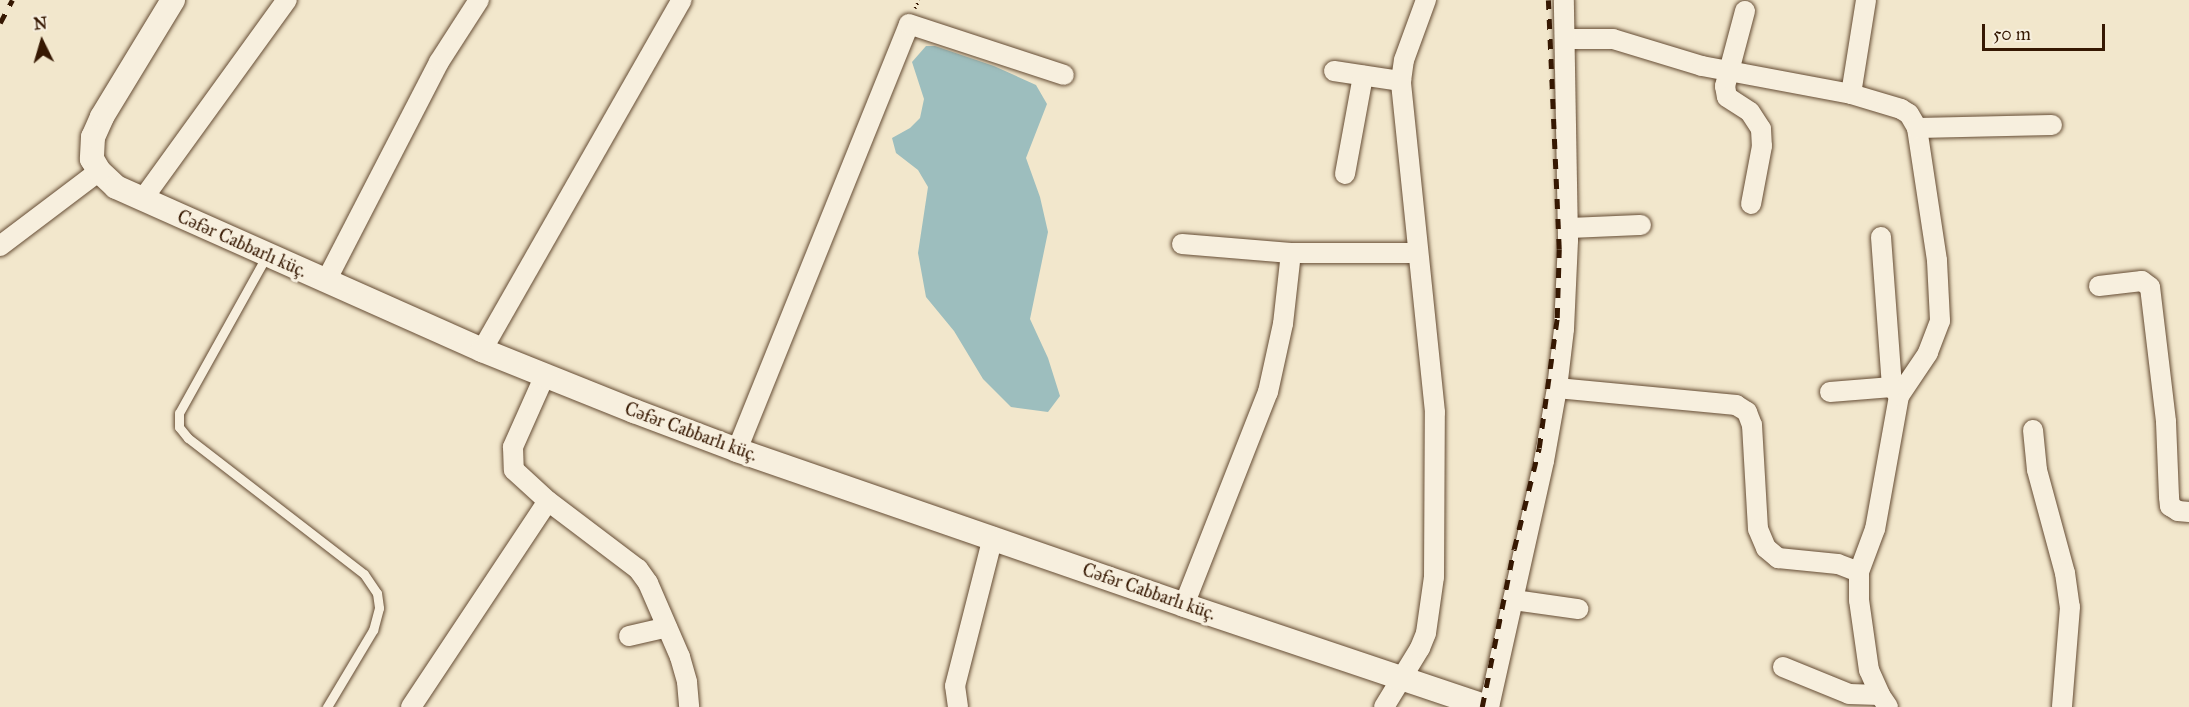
<!DOCTYPE html>
<html>
<head>
<meta charset="utf-8">
<style>
	body { margin:0 }
	#map { position:relative; width:2189px; height:707px; overflow:hidden; background:#f2e7cc; font-family:"IM FELL Great Primer",serif }
	div>[style] { position:absolute }
	[style*='--x'] { left:calc(var(--x)*1px); top:calc(var(--y)*1px); width:calc(var(--w)*1px); rotate:calc(var(--a)*1deg) }
	.water>* { inset:0; background:#9dbebe }
	.path>* { height:3px; margin-top:-1.5px; transform-origin:0; background:repeating-linear-gradient(90deg,#361802 0 1.5px,transparent 0 4.5px) }
	.roads { filter:drop-shadow(0 0 2px #654c34) drop-shadow(0 0 2px #654c34) }
	.service>* { height:9px; margin:-4.5px; padding:0 4.5px; transform-origin:4.5px; border-radius:4.5px; background:#f7efde }
	.minor>* { height:20px; margin:-10px; padding:0 10px; transform-origin:10px; border-radius:10px; background:#f7efde }
	.tertiary>* { height:24px; margin:-12px; padding:0 12px; transform-origin:12px; border-radius:12px; background:#f7efde }
	.rail>* { height:4.5px; margin-top:-2.25px; transform-origin:0; background:repeating-linear-gradient(90deg,#361802 0 10px,transparent 0 20px) }
	span { translate:-50% -50%; white-space:nowrap; text-align:center; line-height:1.15; -webkit-text-stroke:6px #f7efde; paint-order:stroke }
	.street-label { font-size:18px; color:#361802 }
	.north { position:absolute; left:12px; top:12px; width:60px; height:60px; -webkit-text-stroke:4px #f7efde; paint-order:stroke; rotate:355deg; font-size:16px; font-weight:700; line-height:24px; text-align:center; color:#361802 }
	.north::after { content:''; display:block; margin:auto; width:21px; height:27px; background:#361802; clip-path:polygon(50% 0,100% 100%,50% 72%,0 100%) }
	.scale { position:absolute; left:1982px; top:24px; width:123px; height:27px; box-sizing:border-box; border:3px solid #361802; border-top:0; padding-left:8px; font-size:18px; line-height:21px; white-space:nowrap; color:#361802; -webkit-text-stroke:4px #f7efde; paint-order:stroke }
</style>
</head>
<body>
<div id="map">
	<div class="water">
		<i style="clip-path:polygon(926px 46px,935px 46px,994px 66px,1036px 85px,1047px 104px,1026px 158px,1040px 197px,1048px 232px,1030px 319px,1048px 358px,1060px 396px,1048px 412px,1011px 407px,983px 379px,954px 331px,926px 297px,918px 253px,928px 187px,918px 170px,896px 153px,892px 138px,910px 128px,920px 118px,924px 99px,912px 62px)"></i>
	</div>
	<div class="path">
		<i style="--x:915;--y:8;--w:9;--a:-63"></i>
	</div>
	<div class="roads">
		<div class="service">
			<i style="--x:267;--y:255;--w:181;--a:119.1"></i>
			<i style="--x:179;--y:413;--w:14;--a:90"></i>
			<i style="--x:179;--y:427;--w:14;--a:51"></i>
			<i style="--x:188;--y:438;--w:222;--a:37.7"></i>
			<i style="--x:364;--y:574;--w:23;--a:56"></i>
			<i style="--x:377;--y:593;--w:15;--a:82"></i>
			<i style="--x:379;--y:608;--w:23;--a:105"></i>
			<i style="--x:373;--y:630;--w:90;--a:120.9"></i>
		</div>
		<div class="minor">
			<i style="--x:1745;--y:11;--w:78;--a:104.9"></i>
			<i style="--x:1725;--y:86;--w:11;--a:80"></i>
			<i style="--x:1727;--y:97;--w:27;--a:33"></i>
			<i style="--x:1750;--y:112;--w:20;--a:57"></i>
			<i style="--x:1761;--y:129;--w:17;--a:87"></i>
			<i style="--x:1762;--y:146;--w:59;--a:100.7"></i>
			<i style="--x:1566;--y:39;--w:47;--a:0"></i>
			<i style="--x:1613;--y:39;--w:93;--a:16.9"></i>
			<i style="--x:1702;--y:66;--w:152;--a:10.6"></i>
			<i style="--x:1851;--y:94;--w:52;--a:16.7"></i>
			<i style="--x:1901;--y:109;--w:9;--a:32"></i>
			<i style="--x:1909;--y:114;--w:16;--a:60"></i>
			<i style="--x:1917;--y:128;--w:134;--a:81.4"></i>
			<i style="--x:1937;--y:261;--w:60;--a:87.1"></i>
			<i style="--x:1940;--y:321;--w:34;--a:111"></i>
			<i style="--x:1928;--y:353;--w:52;--a:124"></i>
			<i style="--x:1899;--y:396;--w:135;--a:100.2"></i>
			<i style="--x:1875;--y:529;--w:46;--a:110.4"></i>
			<i style="--x:1859;--y:572;--w:28;--a:90"></i>
			<i style="--x:1859;--y:600;--w:71;--a:81.9"></i>
			<i style="--x:1869;--y:670;--w:27;--a:66"></i>
			<i style="--x:1880;--y:695;--w:14;--a:56"></i>
			<i style="--x:1334;--y:71;--w:68;--a:8.5"></i>
			<i style="--x:1851;--y:94;--w:95;--a:-80.9"></i>
			<i style="--x:1917;--y:128;--w:135;--a:-1.3"></i>
			<i style="--x:1345;--y:174;--w:100;--a:-79.6"></i>
			<i style="--x:142;--y:200;--w:247;--a:-54.1"></i>
			<i style="--x:1568;--y:228;--w:73;--a:-2.4"></i>
			<i style="--x:1881;--y:237;--w:150;--a:85.8"></i>
			<i style="--x:1892;--y:387;--w:11;--a:52"></i>
			<i style="--x:1182;--y:244;--w:109;--a:4.7"></i>
			<i style="--x:1291;--y:253;--w:126;--a:0"></i>
			<i style="--x:0;--y:246;--w:124;--a:-37.1"></i>
			<i style="--x:326;--y:281;--w:246;--a:-62.7"></i>
			<i style="--x:439;--y:62;--w:74;--a:-57.2"></i>
			<i style="--x:2099;--y:286;--w:43;--a:-6.6"></i>
			<i style="--x:2142;--y:281;--w:10;--a:37"></i>
			<i style="--x:2150;--y:287;--w:136;--a:83.2"></i>
			<i style="--x:2166;--y:422;--w:75;--a:87.7"></i>
			<i style="--x:2169;--y:497;--w:9;--a:84"></i>
			<i style="--x:2170;--y:506;--w:9;--a:32"></i>
			<i style="--x:2178;--y:511;--w:11;--a:5"></i>
			<i style="--x:482;--y:350;--w:403;--a:-60.3"></i>
			<i style="--x:545;--y:375;--w:79;--a:114"></i>
			<i style="--x:513;--y:447;--w:23;--a:88"></i>
			<i style="--x:514;--y:470;--w:46;--a:42.4"></i>
			<i style="--x:548;--y:501;--w:113;--a:37.1"></i>
			<i style="--x:638;--y:569;--w:17;--a:54"></i>
			<i style="--x:648;--y:583;--w:81;--a:66.6"></i>
			<i style="--x:680;--y:657;--w:26;--a:74"></i>
			<i style="--x:687;--y:682;--w:25;--a:85"></i>
			<i style="--x:1557;--y:388;--w:180;--a:5.4"></i>
			<i style="--x:1736;--y:405;--w:13;--a:32"></i>
			<i style="--x:1747;--y:412;--w:14;--a:69"></i>
			<i style="--x:1752;--y:425;--w:104;--a:86.7"></i>
			<i style="--x:1758;--y:529;--w:21;--a:67"></i>
			<i style="--x:1766;--y:548;--w:16;--a:40"></i>
			<i style="--x:1778;--y:558;--w:60;--a:5.7"></i>
			<i style="--x:1838;--y:564;--w:22;--a:21"></i>
			<i style="--x:1830;--y:392;--w:62;--a:-4.6"></i>
			<i style="--x:2033;--y:430;--w:40;--a:84.3"></i>
			<i style="--x:2037;--y:470;--w:107;--a:74.8"></i>
			<i style="--x:2065;--y:573;--w:34;--a:82"></i>
			<i style="--x:2070;--y:607;--w:100;--a:94.6"></i>
			<i style="--x:737;--y:450;--w:459;--a:-68"></i>
			<i style="--x:909;--y:24;--w:163;--a:18.2"></i>
			<i style="--x:1514;--y:600;--w:65;--a:8"></i>
			<i style="--x:1184;--y:605;--w:229;--a:-68.5"></i>
			<i style="--x:1268;--y:392;--w:70;--a:-77.6"></i>
			<i style="--x:1283;--y:324;--w:71;--a:-83.6"></i>
			<i style="--x:629;--y:636;--w:39;--a:-13"></i>
			<i style="--x:1783;--y:667;--w:71;--a:22.2"></i>
			<i style="--x:1849;--y:694;--w:31;--a:2"></i>
			<i style="--x:411;--y:707;--w:247;--a:-56.4"></i>
			<i style="--x:958;--y:707;--w:21;--a:-98"></i>
			<i style="--x:955;--y:686;--w:154;--a:-75.7"></i>
			<i style="--x:1384;--y:707;--w:69;--a:-58.6"></i>
			<i style="--x:1420;--y:648;--w:16;--a:-68"></i>
			<i style="--x:1426;--y:633;--w:57;--a:-81.9"></i>
			<i style="--x:1434;--y:577;--w:165;--a:-89.7"></i>
			<i style="--x:1435;--y:412;--w:333;--a:-95.9"></i>
			<i style="--x:1401;--y:81;--w:21;--a:-82"></i>
			<i style="--x:1404;--y:60;--w:64;--a:-69.9"></i>
			<i style="--x:1489;--y:707;--w:252;--a:-77.4"></i>
			<i style="--x:1544;--y:461;--w:74;--a:-79.9"></i>
			<i style="--x:1557;--y:388;--w:59;--a:-83.2"></i>
			<i style="--x:1564;--y:329;--w:89;--a:-87.4"></i>
			<i style="--x:1568;--y:240;--w:240;--a:-91"></i>
		</div>
		<div class="tertiary">
			<i style="--x:173;--y:0;--w:137;--a:121.3"></i>
			<i style="--x:102;--y:117;--w:22;--a:114"></i>
			<i style="--x:93;--y:137;--w:22;--a:93"></i>
			<i style="--x:92;--y:159;--w:14;--a:60"></i>
			<i style="--x:99;--y:171;--w:23;--a:43"></i>
			<i style="--x:116;--y:187;--w:401;--a:24"></i>
			<i style="--x:482;--y:350;--w:164;--a:21.9"></i>
			<i style="--x:634;--y:411;--w:110;--a:20.7"></i>
			<i style="--x:737;--y:450;--w:473;--a:19.1"></i>
			<i style="--x:1184;--y:605;--w:320;--a:18.6"></i>
		</div>
	</div>
	<div class="rail">
		<i style="--x:0;--y:23;--w:26;--a:-62"></i>
		<i style="--x:1482;--y:707;--w:161;--a:-78.6"></i>
		<i style="--x:1514;--y:549;--w:104;--a:-76.1"></i>
		<i style="--x:1539;--y:448;--w:131;--a:-82.1"></i>
		<i style="--x:1557;--y:318;--w:69;--a:-88.3"></i>
		<i style="--x:1559;--y:249;--w:249;--a:-92.5"></i>
	</div>
	<div class="street-label">
		<span style="left:242px;top:244px;rotate:24deg">Cəfər Cabbarlı küç.</span>
		<span style="left:691px;top:432px;rotate:20deg">Cəfər Cabbarlı küç.</span>
		<span style="left:1149px;top:592px;rotate:19deg">Cəfər Cabbarlı küç.</span>
	</div>
	<div class="north">N</div>
	<div class="scale">50 m</div>
</div>
</body>
</html>
